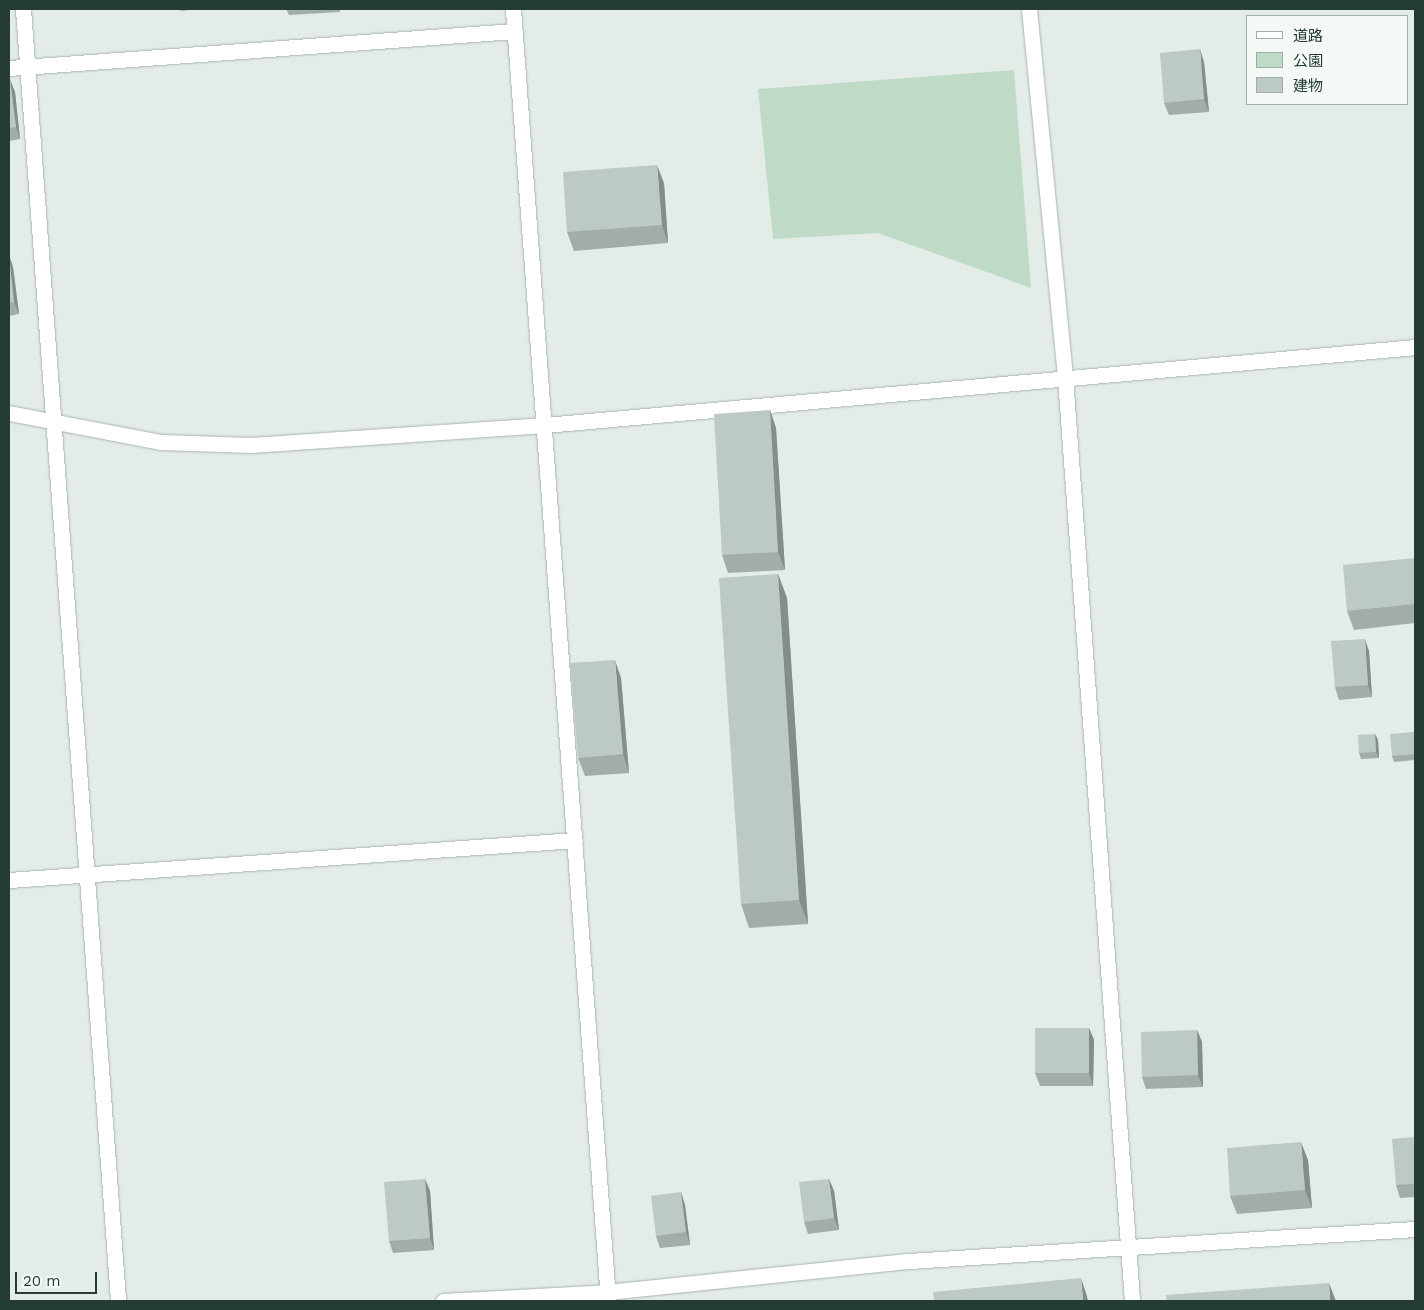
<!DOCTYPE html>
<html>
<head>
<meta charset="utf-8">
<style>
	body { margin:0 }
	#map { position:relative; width:1424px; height:1310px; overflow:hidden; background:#e4ece8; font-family:"Work Sans","Noto Sans JP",sans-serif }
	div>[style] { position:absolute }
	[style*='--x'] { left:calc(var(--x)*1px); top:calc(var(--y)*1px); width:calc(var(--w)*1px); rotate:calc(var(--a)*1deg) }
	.green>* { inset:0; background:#bfdbc7 }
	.roads { filter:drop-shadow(0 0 1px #a7b4af) drop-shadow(0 0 1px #a7b4af) }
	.minor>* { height:15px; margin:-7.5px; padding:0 7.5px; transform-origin:7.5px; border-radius:7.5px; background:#fff }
	.wall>* { inset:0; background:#a2ada9 }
	.shaded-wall>* { inset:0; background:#848d89 }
	.building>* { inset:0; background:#bcc9c4 }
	span { translate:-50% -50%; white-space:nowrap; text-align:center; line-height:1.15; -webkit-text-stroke:4.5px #f4f9f6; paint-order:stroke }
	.frame { position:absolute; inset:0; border:10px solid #253c36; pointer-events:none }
	.legend { position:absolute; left:1246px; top:15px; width:162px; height:90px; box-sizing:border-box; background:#f4f9f6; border:1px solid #a1ada9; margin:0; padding:6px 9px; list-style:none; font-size:15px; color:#253c36 }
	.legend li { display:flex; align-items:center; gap:10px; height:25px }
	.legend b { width:25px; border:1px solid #a1ada9 }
	.scale { position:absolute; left:15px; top:1272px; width:82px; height:22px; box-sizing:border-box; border:2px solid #253c36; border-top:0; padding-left:6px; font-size:15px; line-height:18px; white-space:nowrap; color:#253c36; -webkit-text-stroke:4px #f4f9f6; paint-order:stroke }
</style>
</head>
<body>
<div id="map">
	<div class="green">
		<i style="clip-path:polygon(1014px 70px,1031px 288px,878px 233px,773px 239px,758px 89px)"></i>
	</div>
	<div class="roads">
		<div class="minor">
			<i style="--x:23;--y:9;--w:1295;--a:85.79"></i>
			<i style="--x:513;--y:9;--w:1295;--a:85.79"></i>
			<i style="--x:1029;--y:9;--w:370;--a:84.4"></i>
			<i style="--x:1065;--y:377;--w:926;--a:85.85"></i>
			<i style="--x:9;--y:68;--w:506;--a:-4.19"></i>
			<i style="--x:9;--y:413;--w:155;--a:10.8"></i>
			<i style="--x:161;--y:442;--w:90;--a:1.9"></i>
			<i style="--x:251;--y:445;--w:295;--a:-3.9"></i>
			<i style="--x:545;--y:425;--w:873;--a:-5.12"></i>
			<i style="--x:9;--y:880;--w:567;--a:-4.04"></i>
			<i style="--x:443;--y:1301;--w:164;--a:-3.1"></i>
			<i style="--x:607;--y:1292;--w:304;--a:-5.9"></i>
			<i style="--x:909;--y:1261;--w:507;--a:-3.62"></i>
		</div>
	</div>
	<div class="wall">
		<i style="clip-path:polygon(180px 9px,196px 9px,181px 11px)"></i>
		<i style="clip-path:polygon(286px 9px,340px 9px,340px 12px,289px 15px)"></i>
		<i style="clip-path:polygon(1204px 62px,1209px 112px,1169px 115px,1164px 103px)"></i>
		<i style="clip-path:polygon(9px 80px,15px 92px,20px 139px,9px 141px)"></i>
		<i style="clip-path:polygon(664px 183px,668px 243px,574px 251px,567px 232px)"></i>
		<i style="clip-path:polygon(9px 255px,13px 267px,19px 314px,9px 316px)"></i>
		<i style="clip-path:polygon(770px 410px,776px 428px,785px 570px,728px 573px,722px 555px)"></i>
		<i style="clip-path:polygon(1415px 558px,1415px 623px,1354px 630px,1347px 611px)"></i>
		<i style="clip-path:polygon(778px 574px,787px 598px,808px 924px,749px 928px,741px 904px)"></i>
		<i style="clip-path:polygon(1369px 651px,1372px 697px,1339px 700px,1335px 687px)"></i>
		<i style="clip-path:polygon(621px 678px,629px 773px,585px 776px,578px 758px)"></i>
		<i style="clip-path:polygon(1414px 732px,1415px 736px,1415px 760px,1394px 762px,1392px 756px)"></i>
		<i style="clip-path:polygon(1375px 734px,1378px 740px,1379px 758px,1361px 759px,1359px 753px)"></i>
		<i style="clip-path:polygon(1089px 1028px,1094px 1040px,1093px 1086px,1040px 1086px,1035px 1073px)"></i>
		<i style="clip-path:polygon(1197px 1030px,1202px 1042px,1203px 1087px,1146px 1089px,1142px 1077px)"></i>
		<i style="clip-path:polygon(1415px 1137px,1415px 1197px,1400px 1198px,1396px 1185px)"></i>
		<i style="clip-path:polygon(1308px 1160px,1312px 1208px,1237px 1214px,1230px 1196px)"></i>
		<i style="clip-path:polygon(425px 1179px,430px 1191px,434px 1250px,393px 1253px,389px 1241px)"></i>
		<i style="clip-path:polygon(829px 1179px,834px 1191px,839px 1230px,808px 1234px,804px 1222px)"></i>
		<i style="clip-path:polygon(681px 1192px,685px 1205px,690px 1245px,660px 1248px,656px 1236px)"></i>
	</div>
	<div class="shaded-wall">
		<i style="clip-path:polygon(1200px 49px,1204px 62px,1209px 112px,1204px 99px)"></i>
		<i style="clip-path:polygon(10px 79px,15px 92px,20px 139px,16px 127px)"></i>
		<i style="clip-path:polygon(657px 165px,664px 183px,668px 243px,662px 225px)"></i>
		<i style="clip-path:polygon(9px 255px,13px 267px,19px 314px,14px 302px)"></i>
		<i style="clip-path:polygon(770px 410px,776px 428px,785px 570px,778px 552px)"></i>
		<i style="clip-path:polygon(778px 574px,787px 598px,808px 924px,799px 900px)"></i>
		<i style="clip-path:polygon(1365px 639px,1369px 651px,1372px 697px,1368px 685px)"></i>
		<i style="clip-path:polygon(615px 660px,621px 678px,629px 773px,623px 754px)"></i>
		<i style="clip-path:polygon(1375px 734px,1378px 740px,1379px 758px,1376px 752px)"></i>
		<i style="clip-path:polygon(1089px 1028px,1094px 1040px,1093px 1086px,1089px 1073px)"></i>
		<i style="clip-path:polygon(1197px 1030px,1202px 1042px,1203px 1087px,1198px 1075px)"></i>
		<i style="clip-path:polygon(1301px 1142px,1308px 1160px,1312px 1208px,1305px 1190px)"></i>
		<i style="clip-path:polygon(425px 1179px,430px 1191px,434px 1250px,430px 1238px)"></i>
		<i style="clip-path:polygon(829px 1179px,834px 1191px,839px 1230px,834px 1218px)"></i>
		<i style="clip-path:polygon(681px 1192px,685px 1205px,690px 1245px,686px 1232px)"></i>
		<i style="clip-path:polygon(1081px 1278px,1087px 1296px,1088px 1301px,1083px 1301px)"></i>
		<i style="clip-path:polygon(1329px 1283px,1336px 1301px,1330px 1301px)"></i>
	</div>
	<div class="building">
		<i style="clip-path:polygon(1200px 49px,1204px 99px,1164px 103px,1160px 53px)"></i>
		<i style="clip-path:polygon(10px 79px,16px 127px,9px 128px,9px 80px)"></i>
		<i style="clip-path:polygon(657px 165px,662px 225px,567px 232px,563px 172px)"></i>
		<i style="clip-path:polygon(9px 255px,14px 302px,9px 303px)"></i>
		<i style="clip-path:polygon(770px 410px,778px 552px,722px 555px,714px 414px)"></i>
		<i style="clip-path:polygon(1415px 558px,1415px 604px,1347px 611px,1343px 565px)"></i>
		<i style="clip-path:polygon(778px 574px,799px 900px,741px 904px,719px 578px)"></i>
		<i style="clip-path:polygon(1365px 639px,1368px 685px,1335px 687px,1331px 641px)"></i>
		<i style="clip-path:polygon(615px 660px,623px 754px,578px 758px,570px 663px)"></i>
		<i style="clip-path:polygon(1414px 732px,1415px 754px,1392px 756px,1390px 734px)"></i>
		<i style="clip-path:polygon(1375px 734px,1376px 752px,1359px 753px,1358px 735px)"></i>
		<i style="clip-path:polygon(1035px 1028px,1089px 1028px,1089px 1073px,1035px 1073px)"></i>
		<i style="clip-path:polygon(1197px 1030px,1198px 1075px,1142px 1077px,1141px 1032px)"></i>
		<i style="clip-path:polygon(1415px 1137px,1415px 1184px,1396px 1185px,1392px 1139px)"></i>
		<i style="clip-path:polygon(1301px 1142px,1305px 1190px,1230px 1196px,1227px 1148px)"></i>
		<i style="clip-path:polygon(425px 1179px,430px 1238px,389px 1241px,384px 1182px)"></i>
		<i style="clip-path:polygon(829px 1179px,834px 1218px,804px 1222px,799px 1182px)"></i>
		<i style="clip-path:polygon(681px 1192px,686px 1232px,656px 1236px,651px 1196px)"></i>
		<i style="clip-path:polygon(1081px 1278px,1083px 1301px,934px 1301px,933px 1292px)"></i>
		<i style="clip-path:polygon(1329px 1283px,1330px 1301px,1167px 1301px,1166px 1295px)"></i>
	</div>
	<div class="frame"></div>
	<ul class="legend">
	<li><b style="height:6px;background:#fff"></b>道路</li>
	<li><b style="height:14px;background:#bfdbc7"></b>公園</li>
	<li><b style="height:14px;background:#bcc9c4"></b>建物</li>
	</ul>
	<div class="scale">20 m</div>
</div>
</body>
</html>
